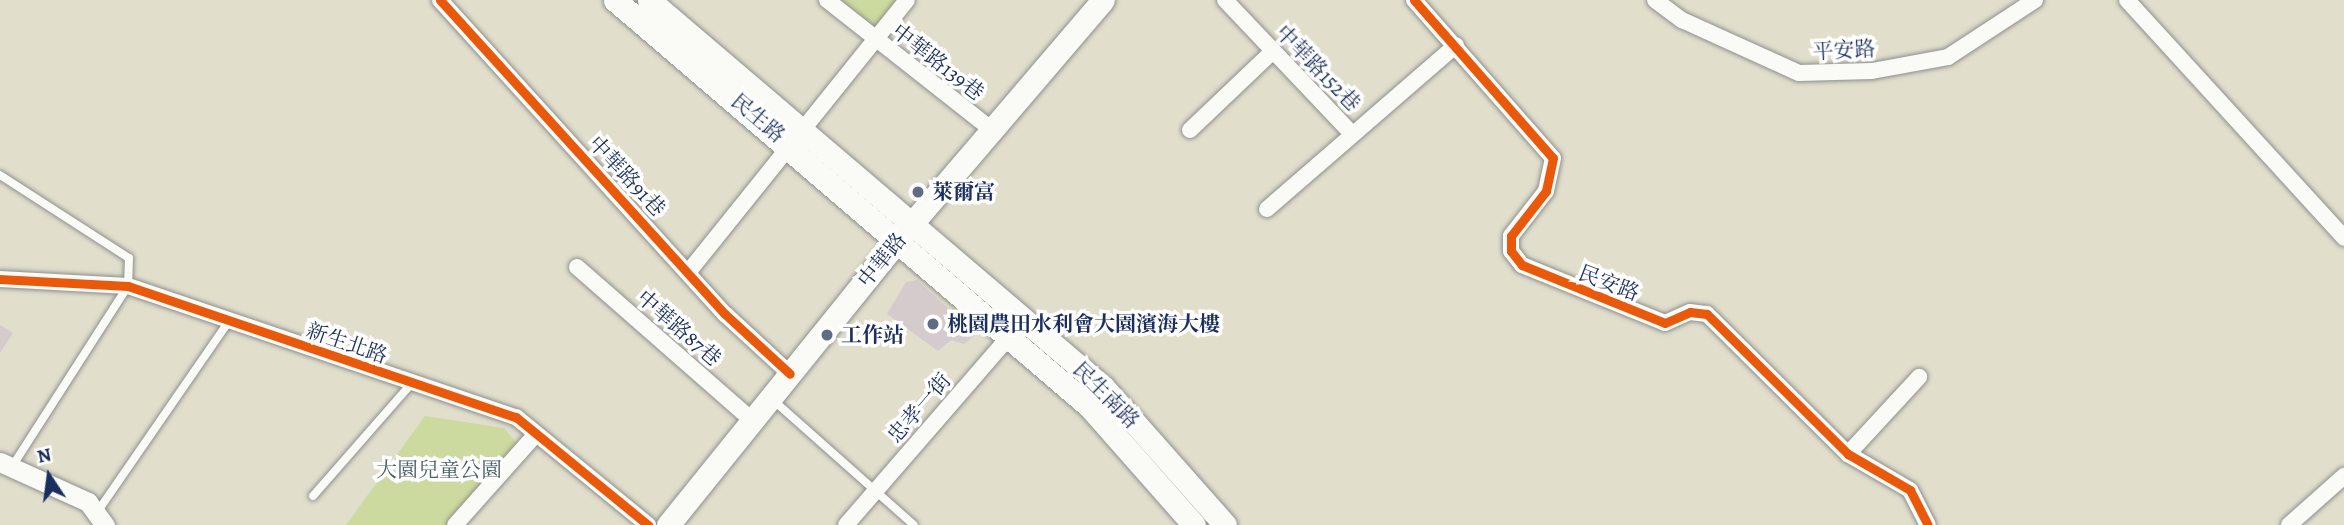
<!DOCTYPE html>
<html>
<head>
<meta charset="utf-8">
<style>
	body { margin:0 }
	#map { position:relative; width:2344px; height:525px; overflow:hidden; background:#e1decc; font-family:Alegreya,"Noto Serif TC",serif }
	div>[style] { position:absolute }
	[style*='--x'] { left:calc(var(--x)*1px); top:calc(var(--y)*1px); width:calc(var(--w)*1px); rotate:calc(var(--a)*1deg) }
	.green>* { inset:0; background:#ccda9f }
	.building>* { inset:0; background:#d5cbcd }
	.roads { filter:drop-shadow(0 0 2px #8e908e) drop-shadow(0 0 2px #8e908e) }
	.service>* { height:8px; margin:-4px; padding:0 4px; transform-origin:4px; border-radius:4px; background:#fafaf7 }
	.minor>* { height:16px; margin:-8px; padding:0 8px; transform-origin:8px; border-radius:8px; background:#fafaf7 }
	.tertiary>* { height:19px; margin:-9.5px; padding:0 9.5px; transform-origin:9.5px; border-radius:9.5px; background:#fafaf7 }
	.secondary>* { height:23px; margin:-11.5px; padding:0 11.5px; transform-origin:11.5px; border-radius:11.5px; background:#fafaf7 }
	.cycleway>* { height:9px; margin:-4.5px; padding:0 4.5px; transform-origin:4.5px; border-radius:4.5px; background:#e8590c }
	.dots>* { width:19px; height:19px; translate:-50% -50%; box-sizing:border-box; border:4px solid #fff; border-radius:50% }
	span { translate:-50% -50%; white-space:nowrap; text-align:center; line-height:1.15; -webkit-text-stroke:7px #fff; paint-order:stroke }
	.street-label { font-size:21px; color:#1b2f5e }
	.poi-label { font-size:21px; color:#1b2f5e; font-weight:700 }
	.left { translate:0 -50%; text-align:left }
	.park-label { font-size:21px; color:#4b6167 }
	.north { position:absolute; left:14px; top:441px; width:70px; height:70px; -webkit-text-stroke:5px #fff; paint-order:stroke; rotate:347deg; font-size:19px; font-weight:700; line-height:28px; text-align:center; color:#1b2f5e }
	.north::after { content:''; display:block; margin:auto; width:24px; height:32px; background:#1b2f5e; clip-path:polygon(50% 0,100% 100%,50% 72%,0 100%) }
</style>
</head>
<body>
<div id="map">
	<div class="green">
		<i style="clip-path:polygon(827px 0,907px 0,875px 39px)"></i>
		<i style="clip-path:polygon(425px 416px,504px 428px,517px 444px,450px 525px,346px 525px)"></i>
	</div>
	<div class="building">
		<i style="clip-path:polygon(917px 280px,976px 334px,964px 344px,951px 340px,938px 351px,887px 314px,906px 282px)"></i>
		<i style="clip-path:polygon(0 325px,13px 333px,0 353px)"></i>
	</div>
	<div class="roads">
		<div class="service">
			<i style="--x:0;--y:175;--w:153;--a:32.8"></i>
			<i style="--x:129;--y:258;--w:28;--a:92"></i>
			<i style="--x:128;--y:286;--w:215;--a:122.7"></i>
			<i style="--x:773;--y:400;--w:188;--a:41.6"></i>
			<i style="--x:313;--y:496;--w:149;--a:-48.8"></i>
			<i style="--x:98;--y:511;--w:231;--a:-55.4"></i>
		</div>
		<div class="minor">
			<i style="--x:440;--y:0;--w:424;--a:47.8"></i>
			<i style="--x:725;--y:314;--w:88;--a:42.7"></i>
			<i style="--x:827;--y:0;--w:210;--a:38.2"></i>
			<i style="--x:1225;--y:0;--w:185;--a:46.5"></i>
			<i style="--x:1414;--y:0;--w:210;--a:48.7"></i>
			<i style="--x:1553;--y:158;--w:34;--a:102"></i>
			<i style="--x:1546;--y:191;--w:57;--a:127.9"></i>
			<i style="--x:1511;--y:236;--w:15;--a:90"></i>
			<i style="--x:1511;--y:251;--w:18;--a:52"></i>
			<i style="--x:1522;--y:265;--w:154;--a:22.1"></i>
			<i style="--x:1665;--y:323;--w:27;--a:-24"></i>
			<i style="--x:1690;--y:312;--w:17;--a:7"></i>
			<i style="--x:1707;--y:314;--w:199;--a:44.8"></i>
			<i style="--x:1848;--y:454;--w:72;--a:30.1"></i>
			<i style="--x:1910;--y:490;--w:39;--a:63"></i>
			<i style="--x:1655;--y:0;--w:34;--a:37"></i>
			<i style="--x:1682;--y:20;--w:128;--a:24.4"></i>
			<i style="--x:1799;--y:73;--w:73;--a:-1.6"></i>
			<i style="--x:1872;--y:71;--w:77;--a:-10.4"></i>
			<i style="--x:1948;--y:57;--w:104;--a:-33.2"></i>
			<i style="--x:2127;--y:0;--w:322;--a:47.6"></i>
			<i style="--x:1190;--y:130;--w:115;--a:-43.6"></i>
			<i style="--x:1267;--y:209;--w:250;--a:-40.9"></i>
			<i style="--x:577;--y:267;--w:234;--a:41.2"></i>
			<i style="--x:690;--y:270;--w:346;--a:-51.2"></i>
			<i style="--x:0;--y:279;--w:128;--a:3.1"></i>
			<i style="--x:128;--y:286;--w:410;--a:18.7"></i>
			<i style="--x:516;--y:417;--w:171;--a:39.3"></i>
			<i style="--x:1848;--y:454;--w:105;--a:-47.3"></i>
			<i style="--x:455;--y:525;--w:122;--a:-48.3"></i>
			<i style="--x:846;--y:525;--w:257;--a:-49.1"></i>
			<i style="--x:2289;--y:525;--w:74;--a:-41.7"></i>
		</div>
		<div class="tertiary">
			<i style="--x:0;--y:462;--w:97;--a:24.4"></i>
			<i style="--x:88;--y:502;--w:29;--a:54"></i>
		</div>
		<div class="secondary">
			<i style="--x:615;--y:0;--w:626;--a:40.59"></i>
			<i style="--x:1090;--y:407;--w:157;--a:48.6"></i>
			<i style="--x:649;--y:0;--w:597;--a:40.45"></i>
			<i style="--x:1103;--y:387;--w:184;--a:48.5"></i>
			<i style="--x:668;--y:525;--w:365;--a:-51.1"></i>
			<i style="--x:897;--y:241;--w:317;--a:-49.5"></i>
		</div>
	</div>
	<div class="cycleway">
		<i style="--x:440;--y:0;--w:424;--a:47.8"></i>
		<i style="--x:725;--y:314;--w:88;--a:42.7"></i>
		<i style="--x:1414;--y:0;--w:210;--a:48.7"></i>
		<i style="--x:1553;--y:158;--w:34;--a:102"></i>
		<i style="--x:1546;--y:191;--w:57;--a:127.9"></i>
		<i style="--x:1511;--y:236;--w:15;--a:90"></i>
		<i style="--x:1511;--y:251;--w:18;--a:52"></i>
		<i style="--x:1522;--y:265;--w:154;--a:22.1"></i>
		<i style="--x:1665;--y:323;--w:27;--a:-24"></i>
		<i style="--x:1690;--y:312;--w:17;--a:7"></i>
		<i style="--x:1707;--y:314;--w:199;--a:44.8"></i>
		<i style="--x:1848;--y:454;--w:72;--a:30.1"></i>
		<i style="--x:1910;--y:490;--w:39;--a:63"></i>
		<i style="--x:0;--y:279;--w:128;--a:3.1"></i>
		<i style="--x:128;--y:286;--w:410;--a:18.7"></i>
		<i style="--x:516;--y:417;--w:171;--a:39.3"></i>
	</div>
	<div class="dots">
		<i style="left:918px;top:192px;background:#606c84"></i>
		<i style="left:933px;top:324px;background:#606c84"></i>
		<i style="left:827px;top:335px;background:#606c84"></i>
	</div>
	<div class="street-label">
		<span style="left:1844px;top:50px;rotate:-3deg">平安路</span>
		<span style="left:938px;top:62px;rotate:38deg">中華路139巷</span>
		<span style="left:1318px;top:68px;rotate:46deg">中華路152巷</span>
		<span style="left:758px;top:118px;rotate:40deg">民生路</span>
		<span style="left:627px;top:176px;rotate:47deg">中華路91巷</span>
		<span style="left:882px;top:260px;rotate:-51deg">中華路</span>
		<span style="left:1609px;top:283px;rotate:21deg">民安路</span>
		<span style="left:679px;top:328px;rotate:41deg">中華路87巷</span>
		<span style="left:347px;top:343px;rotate:19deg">新生北路</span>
		<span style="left:1106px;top:395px;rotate:45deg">民生南路</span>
		<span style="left:919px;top:408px;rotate:-49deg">忠孝一街</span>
	</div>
	<div class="poi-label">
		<span class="left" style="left:932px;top:192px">萊爾富</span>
		<span class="left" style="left:947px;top:324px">桃園農田水利會大園濱海大樓</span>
		<span class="left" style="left:841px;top:335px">工作站</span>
	</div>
	<div class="park-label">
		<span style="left:439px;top:470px">大園兒童公園</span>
	</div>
	<div class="north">N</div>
</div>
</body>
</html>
